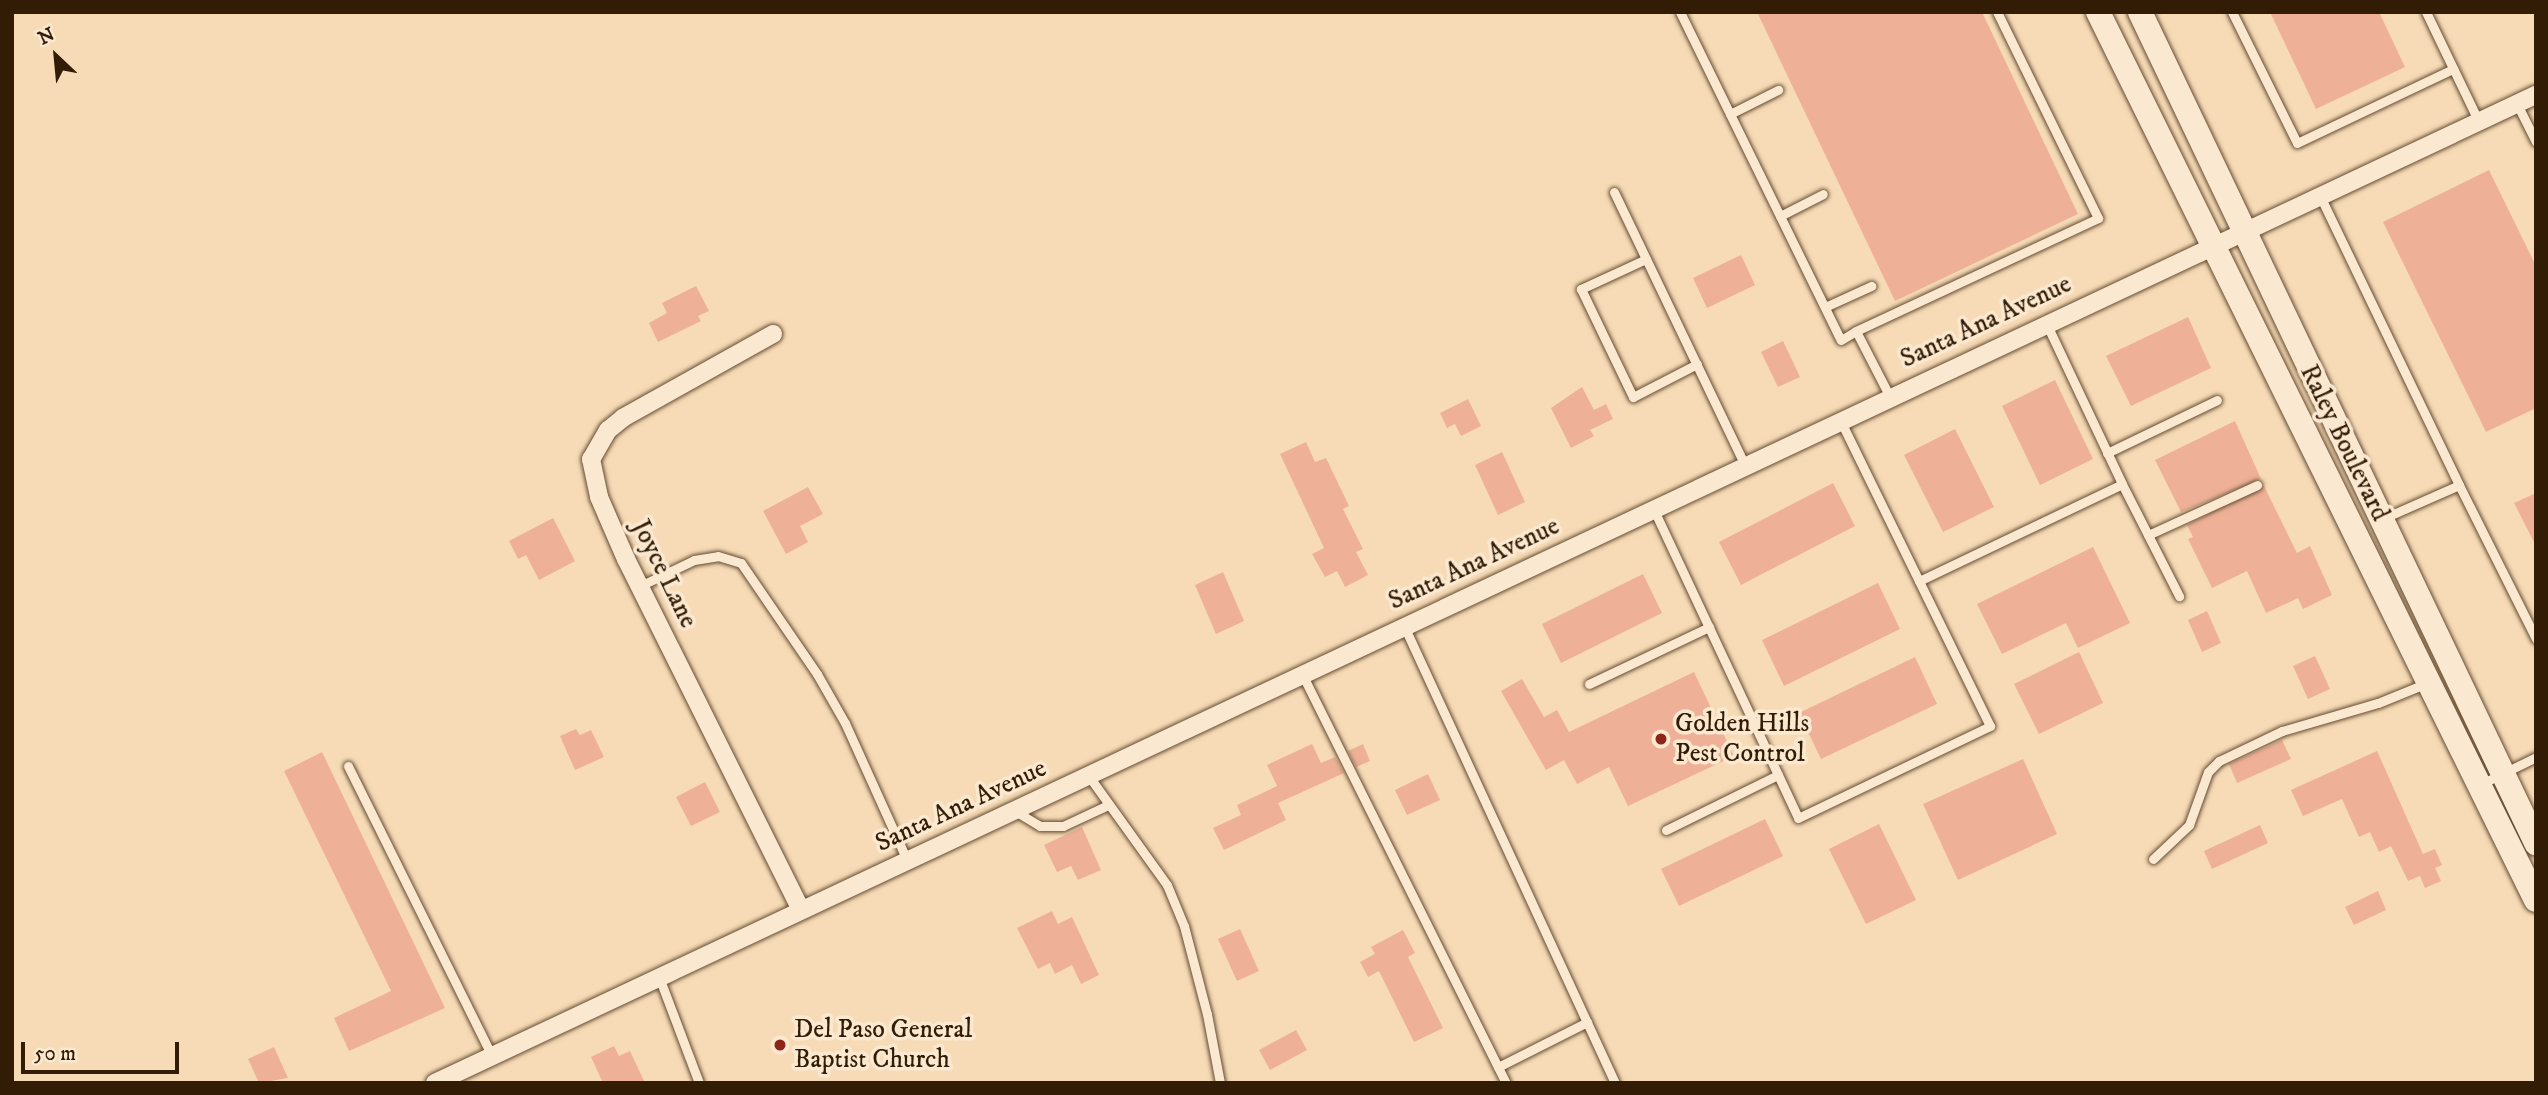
<!DOCTYPE html>
<html>
<head>
<meta charset="utf-8">
<style>
	body { margin:0 }
	#map { position:relative; width:2548px; height:1095px; overflow:hidden; background:#f7dbb6; font-family:"IM FELL DW Pica",serif }
	div>[style] { position:absolute }
	[style*='--x'] { left:calc(var(--x)*1px); top:calc(var(--y)*1px); width:calc(var(--w)*1px); rotate:calc(var(--a)*1deg) }
	.building>* { inset:0; background:#eeb197 }
	.roads { filter:drop-shadow(0 0 2px #644c32) drop-shadow(0 0 2px #644c32) }
	.lane>* { height:9px; margin:-4.5px; padding:0 4.5px; transform-origin:4.5px; border-radius:4.5px; background:#fae8d0 }
	.street>* { height:18px; margin:-9px; padding:0 9px; transform-origin:9px; border-radius:9px; background:#fae8d0 }
	.secondary>* { height:24px; margin:-12px; padding:0 12px; transform-origin:12px; border-radius:12px; background:#fae8d0 }
	.dots>* { width:19px; height:19px; translate:-50% -50%; box-sizing:border-box; border:4px solid #fae8d0; border-radius:50% }
	span { translate:-50% -50%; white-space:nowrap; text-align:center; line-height:1.15; -webkit-text-stroke:7px #fae8d0; paint-order:stroke }
	.street-label { font-size:26px; color:#331c06 }
	.poi-label { font-size:26px; color:#331c06 }
	.left { translate:0 -50%; text-align:left }
	.frame { position:absolute; inset:0; border:14px solid #331c06; pointer-events:none }
	.north { position:absolute; left:21px; top:21px; width:70px; height:70px; -webkit-text-stroke:5px #fae8d0; paint-order:stroke; rotate:334deg; font-size:19px; font-weight:700; line-height:28px; text-align:center; color:#331c06 }
	.north::after { content:''; display:block; margin:auto; width:24px; height:32px; background:#331c06; clip-path:polygon(50% 0,100% 100%,50% 72%,0 100%) }
	.scale { position:absolute; left:21px; top:1042px; width:158px; height:32px; box-sizing:border-box; border:4px solid #331c06; border-top:0; padding-left:9px; font-size:21px; line-height:24px; white-space:nowrap; color:#331c06; -webkit-text-stroke:5px #fae8d0; paint-order:stroke }
</style>
</head>
<body>
<div id="map">
	<div class="building">
		<i style="clip-path:polygon(1757px 12px,1982px 12px,2078px 214px,1895px 301px)"></i>
		<i style="clip-path:polygon(2270px 12px,2379px 12px,2405px 67px,2316px 109px)"></i>
		<i style="clip-path:polygon(2489px 170px,2536px 266px,2536px 408px,2486px 432px,2383px 222px)"></i>
		<i style="clip-path:polygon(1741px 255px,1755px 285px,1707px 308px,1693px 278px)"></i>
		<i style="clip-path:polygon(696px 286px,709px 311px,698px 316px,701px 321px,658px 342px,649px 323px,667px 313px,662px 303px)"></i>
		<i style="clip-path:polygon(2188px 317px,2211px 368px,2131px 406px,2106px 356px)"></i>
		<i style="clip-path:polygon(1783px 341px,1800px 377px,1778px 387px,1761px 352px)"></i>
		<i style="clip-path:polygon(2055px 380px,2093px 459px,2040px 485px,2002px 406px)"></i>
		<i style="clip-path:polygon(1582px 387px,1594px 410px,1606px 404px,1613px 419px,1590px 430px,1594px 436px,1571px 448px,1551px 408px)"></i>
		<i style="clip-path:polygon(1468px 399px,1481px 426px,1461px 436px,1455px 424px,1447px 428px,1440px 413px)"></i>
		<i style="clip-path:polygon(2235px 421px,2261px 479px,2181px 512px,2155px 460px)"></i>
		<i style="clip-path:polygon(1955px 429px,1994px 507px,1943px 532px,1904px 455px)"></i>
		<i style="clip-path:polygon(1306px 442px,1315px 462px,1326px 458px,1349px 506px,1343px 509px,1363px 549px,1356px 552px,1368px 575px,1345px 587px,1337px 571px,1325px 577px,1312px 554px,1324px 548px,1280px 454px)"></i>
		<i style="clip-path:polygon(1502px 452px,1525px 502px,1498px 515px,1475px 465px)"></i>
		<i style="clip-path:polygon(1833px 483px,1855px 526px,1741px 585px,1719px 542px)"></i>
		<i style="clip-path:polygon(2264px 486px,2297px 553px,2310px 546px,2332px 595px,2303px 609px,2298px 598px,2266px 613px,2247px 571px,2212px 588px,2188px 539px,2193px 537px,2187px 525px)"></i>
		<i style="clip-path:polygon(808px 487px,823px 514px,800px 526px,808px 542px,786px 554px,763px 511px)"></i>
		<i style="clip-path:polygon(2536px 493px,2536px 546px,2514px 503px)"></i>
		<i style="clip-path:polygon(553px 518px,575px 561px,539px 580px,526px 555px,518px 559px,509px 541px)"></i>
		<i style="clip-path:polygon(2093px 547px,2130px 623px,2078px 648px,2066px 623px,2002px 654px,1977px 604px)"></i>
		<i style="clip-path:polygon(1223px 572px,1244px 621px,1216px 634px,1195px 585px)"></i>
		<i style="clip-path:polygon(1643px 574px,1662px 613px,1561px 663px,1542px 624px)"></i>
		<i style="clip-path:polygon(1878px 583px,1900px 629px,1784px 686px,1762px 640px)"></i>
		<i style="clip-path:polygon(2207px 611px,2221px 643px,2202px 652px,2188px 620px)"></i>
		<i style="clip-path:polygon(2079px 652px,2103px 703px,2039px 734px,2014px 684px)"></i>
		<i style="clip-path:polygon(2315px 656px,2330px 689px,2308px 699px,2293px 666px)"></i>
		<i style="clip-path:polygon(1915px 657px,1937px 704px,1821px 759px,1799px 713px)"></i>
		<i style="clip-path:polygon(1694px 672px,1734px 756px,1628px 806px,1609px 767px,1577px 784px,1564px 760px,1546px 770px,1501px 691px,1522px 679px,1544px 717px,1557px 710px,1569px 732px)"></i>
		<i style="clip-path:polygon(576px 729px,580px 735px,591px 730px,604px 757px,575px 770px,560px 736px)"></i>
		<i style="clip-path:polygon(2282px 740px,2291px 759px,2237px 783px,2229px 764px)"></i>
		<i style="clip-path:polygon(1312px 744px,1321px 763px,1335px 757px,1344px 773px,1278px 803px,1286px 820px,1224px 850px,1213px 828px,1241px 815px,1237px 805px,1277px 786px,1267px 765px)"></i>
		<i style="clip-path:polygon(1363px 744px,1370px 761px,1356px 767px,1348px 751px)"></i>
		<i style="clip-path:polygon(2377px 751px,2423px 854px,2435px 849px,2442px 865px,2435px 868px,2441px 881px,2425px 888px,2420px 876px,2408px 881px,2391px 846px,2379px 852px,2370px 832px,2359px 837px,2342px 799px,2303px 816px,2291px 790px)"></i>
		<i style="clip-path:polygon(322px 752px,445px 1008px,349px 1051px,334px 1018px,391px 991px,284px 771px)"></i>
		<i style="clip-path:polygon(2023px 759px,2057px 834px,1958px 880px,1923px 804px)"></i>
		<i style="clip-path:polygon(1428px 774px,1440px 800px,1407px 815px,1395px 790px)"></i>
		<i style="clip-path:polygon(705px 782px,720px 812px,691px 826px,676px 797px)"></i>
		<i style="clip-path:polygon(1765px 819px,1783px 856px,1679px 906px,1661px 869px)"></i>
		<i style="clip-path:polygon(1879px 824px,1916px 900px,1866px 924px,1829px 849px)"></i>
		<i style="clip-path:polygon(2260px 825px,2268px 843px,2212px 869px,2204px 851px)"></i>
		<i style="clip-path:polygon(1082px 827px,1101px 870px,1078px 880px,1071px 866px,1057px 872px,1044px 845px)"></i>
		<i style="clip-path:polygon(2378px 891px,2386px 910px,2354px 925px,2345px 907px)"></i>
		<i style="clip-path:polygon(1052px 911px,1058px 924px,1072px 917px,1099px 975px,1081px 984px,1072px 965px,1055px 974px,1050px 963px,1038px 969px,1017px 928px)"></i>
		<i style="clip-path:polygon(1240px 929px,1259px 971px,1237px 981px,1218px 939px)"></i>
		<i style="clip-path:polygon(1403px 930px,1415px 953px,1408px 957px,1443px 1028px,1414px 1042px,1379px 971px,1368px 977px,1360px 962px,1375px 954px,1371px 947px)"></i>
		<i style="clip-path:polygon(1296px 1030px,1307px 1050px,1270px 1070px,1259px 1050px)"></i>
		<i style="clip-path:polygon(614px 1046px,619px 1056px,630px 1051px,645px 1083px,603px 1083px,591px 1057px)"></i>
		<i style="clip-path:polygon(274px 1047px,288px 1078px,259px 1083px,248px 1059px)"></i>
	</div>
	<div class="roads">
		<div class="lane">
			<i style="--x:1680;--y:12;--w:365;--a:63.9"></i>
			<i style="--x:1841;--y:340;--w:17;--a:-31"></i>
			<i style="--x:2232;--y:12;--w:146;--a:63.6"></i>
			<i style="--x:2297;--y:143;--w:173;--a:-25.4"></i>
			<i style="--x:2426;--y:12;--w:122;--a:64.3"></i>
			<i style="--x:2517;--y:104;--w:42;--a:63.4"></i>
			<i style="--x:1730;--y:114;--w:54;--a:-26.6"></i>
			<i style="--x:1614;--y:192;--w:303;--a:64.4"></i>
			<i style="--x:2320;--y:196;--w:321;--a:64.3"></i>
			<i style="--x:1780;--y:216;--w:48;--a:-27.1"></i>
			<i style="--x:1646;--y:259;--w:72;--a:155.2"></i>
			<i style="--x:1581;--y:289;--w:120;--a:64.3"></i>
			<i style="--x:1633;--y:397;--w:72;--a:-27.3"></i>
			<i style="--x:1825;--y:307;--w:51;--a:-24.5"></i>
			<i style="--x:2047;--y:325;--w:176;--a:64.7"></i>
			<i style="--x:1890;--y:397;--w:74;--a:-117.3"></i>
			<i style="--x:1856;--y:331;--w:267;--a:-25"></i>
			<i style="--x:2098;--y:218;--w:229;--a:-116.1"></i>
			<i style="--x:2107;--y:453;--w:122;--a:-25.7"></i>
			<i style="--x:1653;--y:508;--w:342;--a:64.9"></i>
			<i style="--x:1798;--y:818;--w:213;--a:-25.6"></i>
			<i style="--x:1990;--y:726;--w:339;--a:-116.1"></i>
			<i style="--x:2382;--y:519;--w:84;--a:-23.8"></i>
			<i style="--x:2459;--y:485;--w:172;--a:63.4"></i>
			<i style="--x:2148;--y:535;--w:120;--a:-24.6"></i>
			<i style="--x:1919;--y:581;--w:225;--a:-25.5"></i>
			<i style="--x:2122;--y:484;--w:126;--a:63"></i>
			<i style="--x:640;--y:586;--w:60;--a:-25.7"></i>
			<i style="--x:694;--y:560;--w:24;--a:-9"></i>
			<i style="--x:718;--y:556;--w:24;--a:17"></i>
			<i style="--x:741;--y:563;--w:135;--a:55.6"></i>
			<i style="--x:817;--y:674;--w:56;--a:60.3"></i>
			<i style="--x:845;--y:723;--w:150;--a:65.7"></i>
			<i style="--x:1404;--y:626;--w:503;--a:65.22"></i>
			<i style="--x:1302;--y:674;--w:457;--a:63.5"></i>
			<i style="--x:1589;--y:684;--w:133;--a:-25.4"></i>
			<i style="--x:348;--y:766;--w:324;--a:63.6"></i>
			<i style="--x:1088;--y:775;--w:135;--a:54.3"></i>
			<i style="--x:1167;--y:885;--w:44;--a:67.5"></i>
			<i style="--x:1184;--y:926;--w:91;--a:75.4"></i>
			<i style="--x:1207;--y:1014;--w:70;--a:79.3"></i>
			<i style="--x:2481;--y:784;--w:61;--a:-26.1"></i>
			<i style="--x:1015;--y:811;--w:29;--a:31"></i>
			<i style="--x:1040;--y:826;--w:23;--a:0"></i>
			<i style="--x:1063;--y:826;--w:50;--a:-25"></i>
			<i style="--x:1666;--y:830;--w:125;--a:-26.2"></i>
			<i style="--x:2153;--y:859;--w:50;--a:-43.4"></i>
			<i style="--x:2189;--y:825;--w:56;--a:-70.3"></i>
			<i style="--x:2208;--y:772;--w:16;--a:-45"></i>
			<i style="--x:2219;--y:761;--w:70;--a:-25.5"></i>
			<i style="--x:2282;--y:731;--w:100;--a:-16.3"></i>
			<i style="--x:2378;--y:703;--w:53;--a:-22.2"></i>
			<i style="--x:659;--y:977;--w:113;--a:69.3"></i>
			<i style="--x:1498;--y:1067;--w:100;--a:-26.8"></i>
		</div>
		<div class="street">
			<i style="--x:773;--y:334;--w:172;--a:150.8"></i>
			<i style="--x:623;--y:418;--w:19;--a:141"></i>
			<i style="--x:608;--y:430;--w:34;--a:120"></i>
			<i style="--x:591;--y:459;--w:39;--a:78"></i>
			<i style="--x:599;--y:497;--w:68;--a:66.5"></i>
			<i style="--x:626;--y:559;--w:392;--a:63.5"></i>
			<i style="--x:435;--y:1083;--w:2322;--a:-25.19"></i>
		</div>
		<div class="secondary">
			<i style="--x:2098;--y:12;--w:990;--a:63.75"></i>
			<i style="--x:2140;--y:12;--w:921;--a:64.52"></i>
		</div>
	</div>
	<div class="dots">
		<i style="left:1661px;top:739px;background:#8f2418"></i>
		<i style="left:780px;top:1045px;background:#8f2418"></i>
	</div>
	<div class="street-label">
		<span style="left:1986px;top:322px;rotate:-25deg">Santa Ana Avenue</span>
		<span style="left:2344px;top:443px;rotate:64deg">Raley Boulevard</span>
		<span style="left:1474px;top:564px;rotate:-25deg">Santa Ana Avenue</span>
		<span style="left:664px;top:574px;rotate:64deg">Joyce Lane</span>
		<span style="left:961px;top:806px;rotate:-25deg">Santa Ana Avenue</span>
	</div>
	<div class="poi-label">
		<span class="left" style="left:1675px;top:739px">Golden Hills<br>Pest Control</span>
		<span class="left" style="left:794px;top:1045px">Del Paso General<br>Baptist Church</span>
	</div>
	<div class="frame"></div>
	<div class="north">N</div>
	<div class="scale">50 m</div>
</div>
</body>
</html>
